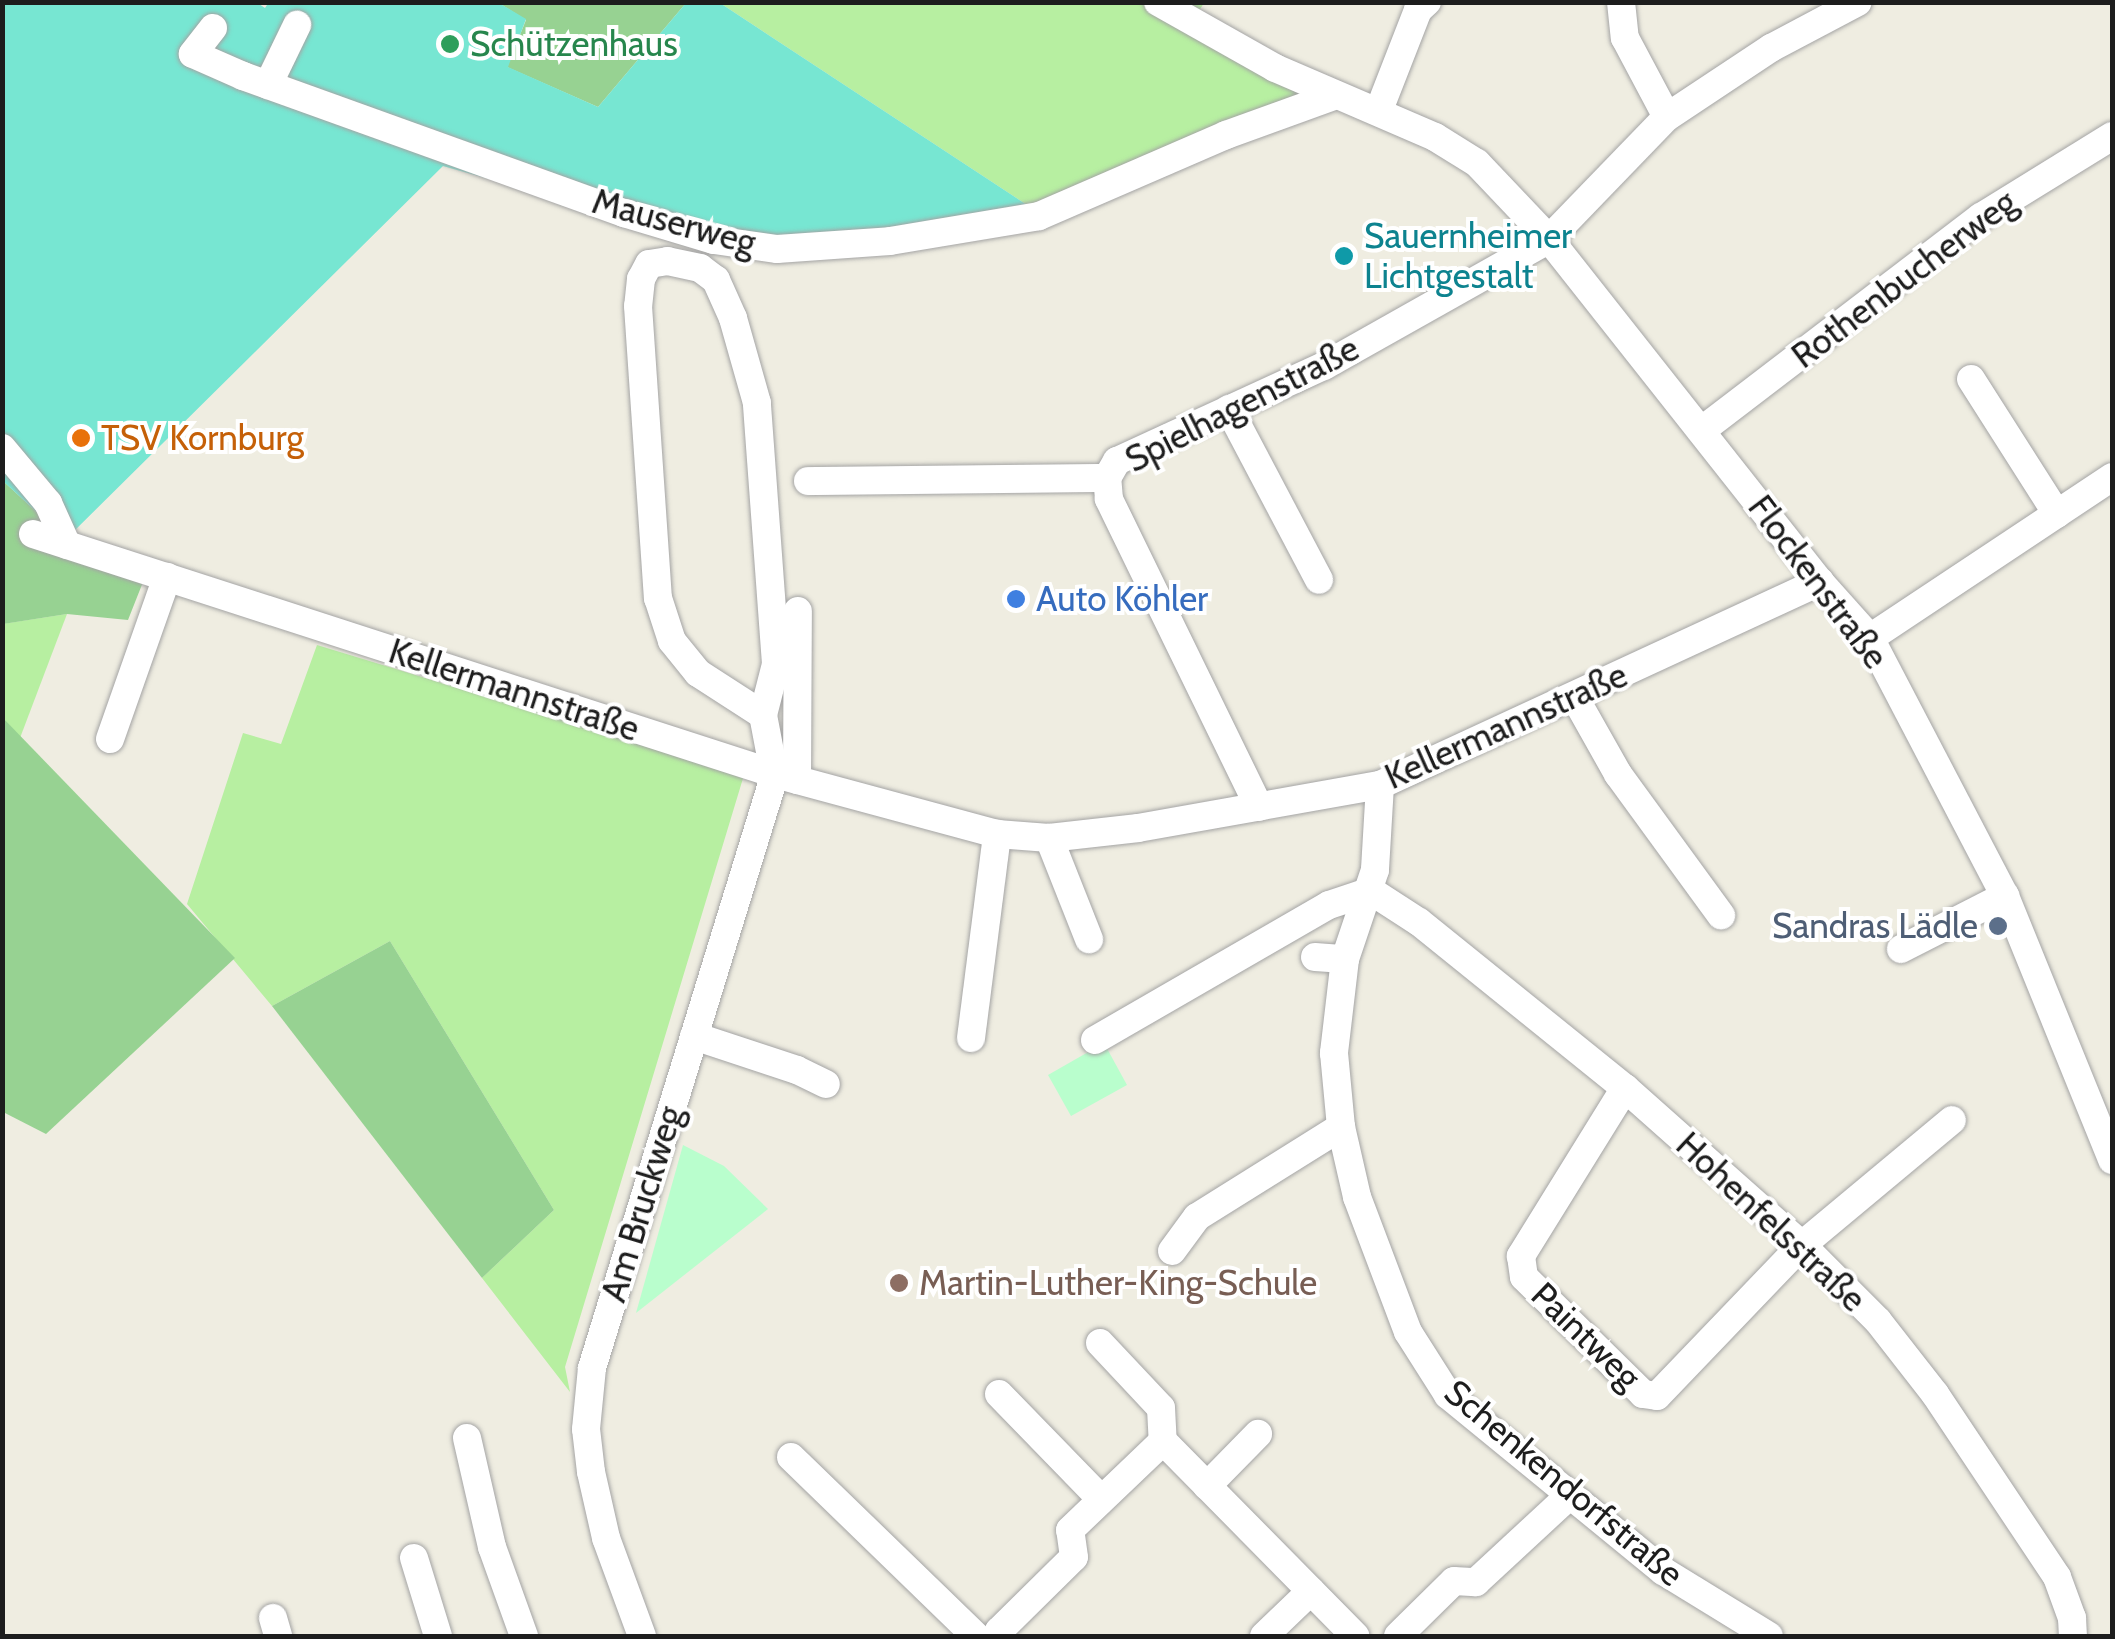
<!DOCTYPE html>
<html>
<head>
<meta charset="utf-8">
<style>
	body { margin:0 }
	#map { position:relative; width:2115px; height:1639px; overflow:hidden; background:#efede1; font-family:Cabin,sans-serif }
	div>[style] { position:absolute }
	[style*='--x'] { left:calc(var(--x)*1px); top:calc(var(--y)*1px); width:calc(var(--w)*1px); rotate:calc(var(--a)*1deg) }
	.grass>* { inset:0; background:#b7efa1 }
	.forest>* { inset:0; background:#97d292 }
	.park>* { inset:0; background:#b9fecd }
	.pitch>* { inset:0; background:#77e6d2 }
	.roads { filter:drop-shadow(0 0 2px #a4a4a4) drop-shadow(0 0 2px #a4a4a4) }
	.minor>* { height:28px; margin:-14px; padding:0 14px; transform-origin:14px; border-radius:14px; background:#fff }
	.dots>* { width:28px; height:28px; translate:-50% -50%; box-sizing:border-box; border:5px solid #fff; border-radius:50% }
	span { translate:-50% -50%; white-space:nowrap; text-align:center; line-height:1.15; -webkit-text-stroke:8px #fff; paint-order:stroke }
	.leisure-label { font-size:35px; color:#27864d }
	.left { translate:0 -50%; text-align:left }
	.street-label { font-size:35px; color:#1d1d1d }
	.culture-label { font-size:35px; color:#0d838f }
	.food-label { font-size:35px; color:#c56008 }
	.shop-label { font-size:35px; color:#366cbe }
	.service-label { font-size:35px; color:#4e5e75 }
	.right { translate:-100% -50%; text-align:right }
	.education-label { font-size:35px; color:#785e54 }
	.frame { position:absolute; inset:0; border:5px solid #1d1d1d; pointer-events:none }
</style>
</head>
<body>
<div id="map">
	<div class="grass">
		<i style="clip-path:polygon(720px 3px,1204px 3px,1191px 23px,1312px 95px,1030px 207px)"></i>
		<i style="clip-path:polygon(67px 614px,20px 738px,3px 718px,2px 624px)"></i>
		<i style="clip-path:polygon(317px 645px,744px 775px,565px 1367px,570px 1392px,482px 1278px,554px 1210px,390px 941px,272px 1006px,187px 904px,243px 733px,281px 744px)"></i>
	</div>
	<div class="forest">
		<i style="clip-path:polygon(499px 3px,686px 3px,598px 107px,507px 67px,526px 20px)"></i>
		<i style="clip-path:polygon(3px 481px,66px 539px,143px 582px,128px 620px,67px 614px,3px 624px)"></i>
		<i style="clip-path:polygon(3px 718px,235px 958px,46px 1134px,3px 1112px)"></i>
		<i style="clip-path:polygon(390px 941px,554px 1210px,482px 1278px,272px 1006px)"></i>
	</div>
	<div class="park">
		<i style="clip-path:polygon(1104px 1043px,1127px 1085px,1071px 1116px,1048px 1075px)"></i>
		<i style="clip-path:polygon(683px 1145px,724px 1166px,768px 1209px,636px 1313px)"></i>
	</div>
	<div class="pitch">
		<i style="clip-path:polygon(256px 2px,265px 8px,269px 2px,499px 3px,526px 19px,508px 67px,598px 107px,686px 3px,720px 3px,1030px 207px,746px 252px,443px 166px,66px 539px,3px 481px,3px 3px)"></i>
	</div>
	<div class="roads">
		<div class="minor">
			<i style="--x:1158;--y:2;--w:134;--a:29.4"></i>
			<i style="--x:1275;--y:68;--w:174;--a:23.3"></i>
			<i style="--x:1435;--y:137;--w:49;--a:31.8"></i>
			<i style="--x:1477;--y:163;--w:105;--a:46.5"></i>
			<i style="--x:1549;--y:239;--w:437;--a:51.7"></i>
			<i style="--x:1820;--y:582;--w:75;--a:48.2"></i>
			<i style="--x:1870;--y:638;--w:291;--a:62.4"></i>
			<i style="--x:2005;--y:896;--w:285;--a:67.9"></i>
			<i style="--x:1621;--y:2;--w:36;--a:84"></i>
			<i style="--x:1625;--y:38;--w:89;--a:62"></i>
			<i style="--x:213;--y:28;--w:33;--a:128"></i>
			<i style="--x:193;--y:54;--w:55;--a:23.7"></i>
			<i style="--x:243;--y:76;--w:405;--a:19.8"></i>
			<i style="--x:624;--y:213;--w:94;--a:16.7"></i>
			<i style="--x:714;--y:240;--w:64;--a:8.1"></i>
			<i style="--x:777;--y:249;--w:113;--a:-4"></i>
			<i style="--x:890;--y:241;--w:151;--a:-9.5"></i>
			<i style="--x:1039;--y:216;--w:204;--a:-23.4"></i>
			<i style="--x:1226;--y:135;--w:115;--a:-19.9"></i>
			<i style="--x:268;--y:85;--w:67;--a:-64.2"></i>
			<i style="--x:1379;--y:110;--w:107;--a:-68.7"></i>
			<i style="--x:1418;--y:10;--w:12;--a:-42"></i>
			<i style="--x:1971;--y:379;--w:160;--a:57.5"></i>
			<i style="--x:1229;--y:409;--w:193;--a:62.2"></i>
			<i style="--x:1702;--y:430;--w:351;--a:-37.4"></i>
			<i style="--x:1981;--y:217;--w:154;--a:-31.7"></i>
			<i style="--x:2;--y:448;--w:72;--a:50.1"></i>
			<i style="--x:48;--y:503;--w:46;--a:65.7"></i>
			<i style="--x:808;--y:481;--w:299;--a:-0.6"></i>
			<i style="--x:33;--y:534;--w:780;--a:17.92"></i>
			<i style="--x:775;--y:774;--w:230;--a:15.1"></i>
			<i style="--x:997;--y:834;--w:52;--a:4.4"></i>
			<i style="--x:1049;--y:838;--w:90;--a:-6.4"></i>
			<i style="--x:1138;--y:828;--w:246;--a:-10.1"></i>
			<i style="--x:1380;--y:785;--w:485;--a:-24.8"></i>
			<i style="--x:1870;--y:638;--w:291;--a:-33.6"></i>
			<i style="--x:1574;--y:696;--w:90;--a:60.6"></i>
			<i style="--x:1618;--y:774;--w:175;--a:53.9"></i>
			<i style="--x:763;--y:715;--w:53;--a:-75.7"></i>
			<i style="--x:776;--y:664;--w:262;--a:-94.2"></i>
			<i style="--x:757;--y:403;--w:88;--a:-105.8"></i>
			<i style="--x:733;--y:318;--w:42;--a:-114.1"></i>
			<i style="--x:716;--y:280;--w:20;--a:-143"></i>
			<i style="--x:700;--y:268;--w:33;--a:-168"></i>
			<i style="--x:668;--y:261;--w:19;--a:171"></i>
			<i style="--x:649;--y:264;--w:17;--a:118"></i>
			<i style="--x:641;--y:279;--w:27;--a:96"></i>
			<i style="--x:638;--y:306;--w:293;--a:86.1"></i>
			<i style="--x:658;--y:598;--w:45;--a:72"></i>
			<i style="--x:672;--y:641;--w:41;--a:50.9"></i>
			<i style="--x:698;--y:673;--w:77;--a:32.9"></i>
			<i style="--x:763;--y:715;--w:43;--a:79.2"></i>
			<i style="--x:771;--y:757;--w:16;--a:105"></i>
			<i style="--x:110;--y:739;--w:172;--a:-70.6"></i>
			<i style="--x:797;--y:780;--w:169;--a:-89.7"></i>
			<i style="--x:1380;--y:785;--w:85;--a:93.4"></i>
			<i style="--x:1375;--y:870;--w:94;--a:108.6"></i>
			<i style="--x:1345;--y:959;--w:95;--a:96.7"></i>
			<i style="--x:1334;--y:1053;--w:74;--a:84.6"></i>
			<i style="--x:1341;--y:1127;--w:72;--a:77.1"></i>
			<i style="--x:1357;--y:1197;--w:144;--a:69.3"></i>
			<i style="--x:1408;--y:1332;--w:75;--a:57.6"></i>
			<i style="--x:1448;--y:1395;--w:278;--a:39.3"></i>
			<i style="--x:1663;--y:1571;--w:124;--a:31.5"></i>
			<i style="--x:1259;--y:807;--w:343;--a:-116"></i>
			<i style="--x:1109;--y:499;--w:21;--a:-95"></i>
			<i style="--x:1107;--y:478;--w:20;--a:-60"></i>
			<i style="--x:1117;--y:461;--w:228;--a:-24.7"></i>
			<i style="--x:1324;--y:366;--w:258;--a:-29.4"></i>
			<i style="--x:1549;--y:239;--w:170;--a:-46"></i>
			<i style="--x:1667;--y:117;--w:125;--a:-33.6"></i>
			<i style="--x:1771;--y:48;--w:98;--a:-27.9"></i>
			<i style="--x:1049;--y:838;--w:109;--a:68.4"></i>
			<i style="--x:1901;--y:949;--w:117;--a:-27"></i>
			<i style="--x:1315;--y:957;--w:30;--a:4"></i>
			<i style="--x:694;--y:1036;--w:108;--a:18.3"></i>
			<i style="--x:797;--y:1070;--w:32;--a:26"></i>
			<i style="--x:971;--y:1038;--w:206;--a:-82.7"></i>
			<i style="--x:1095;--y:1040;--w:270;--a:-30"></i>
			<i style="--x:1329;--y:905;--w:44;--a:-18.4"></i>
			<i style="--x:1371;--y:891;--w:57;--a:32.9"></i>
			<i style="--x:1419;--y:922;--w:265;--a:38.9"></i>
			<i style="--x:1625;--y:1088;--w:237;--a:41.6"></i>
			<i style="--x:1802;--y:1245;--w:107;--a:45"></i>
			<i style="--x:1878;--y:1321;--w:93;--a:52"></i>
			<i style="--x:1935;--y:1394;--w:220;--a:56.3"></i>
			<i style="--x:2057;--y:1577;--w:44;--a:69.9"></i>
			<i style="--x:2072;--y:1618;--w:18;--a:87"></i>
			<i style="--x:1625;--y:1088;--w:198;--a:121.8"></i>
			<i style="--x:1521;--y:1256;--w:21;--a:82"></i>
			<i style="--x:1524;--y:1277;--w:167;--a:44.5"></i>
			<i style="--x:1643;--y:1394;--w:14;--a:8"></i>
			<i style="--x:1657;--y:1396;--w:209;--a:-46.2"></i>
			<i style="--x:1802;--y:1245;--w:195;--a:-39.8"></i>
			<i style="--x:1172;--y:1251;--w:42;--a:-53.7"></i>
			<i style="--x:1197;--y:1217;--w:170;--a:-32"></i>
			<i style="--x:1100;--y:1343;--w:89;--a:46.8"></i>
			<i style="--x:1161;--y:1408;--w:33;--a:87"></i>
			<i style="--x:1163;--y:1441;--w:274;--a:45.4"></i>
			<i style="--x:999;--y:1394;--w:146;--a:45.8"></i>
			<i style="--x:467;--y:1438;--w:112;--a:77.1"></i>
			<i style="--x:492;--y:1547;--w:95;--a:70.2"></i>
			<i style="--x:791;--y:1457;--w:257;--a:44.1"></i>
			<i style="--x:1207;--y:1486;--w:73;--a:-45.6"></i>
			<i style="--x:414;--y:1558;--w:82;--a:72.9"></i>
			<i style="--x:273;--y:1618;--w:19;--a:74"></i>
			<i style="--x:642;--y:1636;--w:104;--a:-110.2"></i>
			<i style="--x:606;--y:1538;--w:68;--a:-102.8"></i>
			<i style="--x:591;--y:1472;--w:43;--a:-96.6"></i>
			<i style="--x:586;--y:1429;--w:61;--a:-84.4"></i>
			<i style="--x:592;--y:1368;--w:622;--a:-72.88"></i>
			<i style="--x:999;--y:1636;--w:5;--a:-90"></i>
			<i style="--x:999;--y:1631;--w:105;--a:-44.6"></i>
			<i style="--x:1074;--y:1557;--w:27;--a:-98"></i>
			<i style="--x:1070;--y:1530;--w:129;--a:-43.7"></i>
			<i style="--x:1264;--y:1636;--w:65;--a:-43.8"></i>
			<i style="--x:1398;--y:1636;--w:78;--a:-44.5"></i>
			<i style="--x:1454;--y:1581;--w:22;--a:3"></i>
			<i style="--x:1476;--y:1582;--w:127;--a:-42.8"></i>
		</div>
	</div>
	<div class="dots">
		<i style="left:450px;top:44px;background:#2e9e5b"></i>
		<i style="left:1344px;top:256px;background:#0f9aa8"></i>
		<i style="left:81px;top:438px;background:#e8710a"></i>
		<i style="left:1016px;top:599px;background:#3f7fe0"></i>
		<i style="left:1998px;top:926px;background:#5c6f8a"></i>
		<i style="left:899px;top:1283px;background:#8d6e63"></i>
	</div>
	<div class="leisure-label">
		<span class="left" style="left:470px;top:44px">Schützenhaus</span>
	</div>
	<div class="street-label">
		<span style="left:674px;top:222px;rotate:15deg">Mauserweg</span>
		<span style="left:1904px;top:279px;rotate:-37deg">Rothenbucherweg</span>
		<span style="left:1242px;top:404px;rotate:-27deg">Spielhagenstraße</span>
		<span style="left:1818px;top:582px;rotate:53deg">Flockenstraße</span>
		<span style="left:514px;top:690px;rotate:18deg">Kellermannstraße</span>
		<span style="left:1506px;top:726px;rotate:-24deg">Kellermannstraße</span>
		<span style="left:642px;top:1204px;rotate:-73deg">Am Bruckweg</span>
		<span style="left:1771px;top:1222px;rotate:43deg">Hohenfelsstraße</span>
		<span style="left:1586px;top:1336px;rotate:44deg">Paintweg</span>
		<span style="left:1564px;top:1483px;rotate:40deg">Schenkendorfstraße</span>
	</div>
	<div class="culture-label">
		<span class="left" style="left:1364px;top:256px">Sauernheimer<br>Lichtgestalt</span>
	</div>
	<div class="food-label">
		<span class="left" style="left:101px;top:438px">TSV Kornburg</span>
	</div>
	<div class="shop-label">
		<span class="left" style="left:1036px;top:599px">Auto Köhler</span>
	</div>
	<div class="service-label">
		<span class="right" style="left:1978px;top:926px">Sandras Lädle</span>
	</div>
	<div class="education-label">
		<span class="left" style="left:919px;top:1283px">Martin-Luther-King-Schule</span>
	</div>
	<div class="frame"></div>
</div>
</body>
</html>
